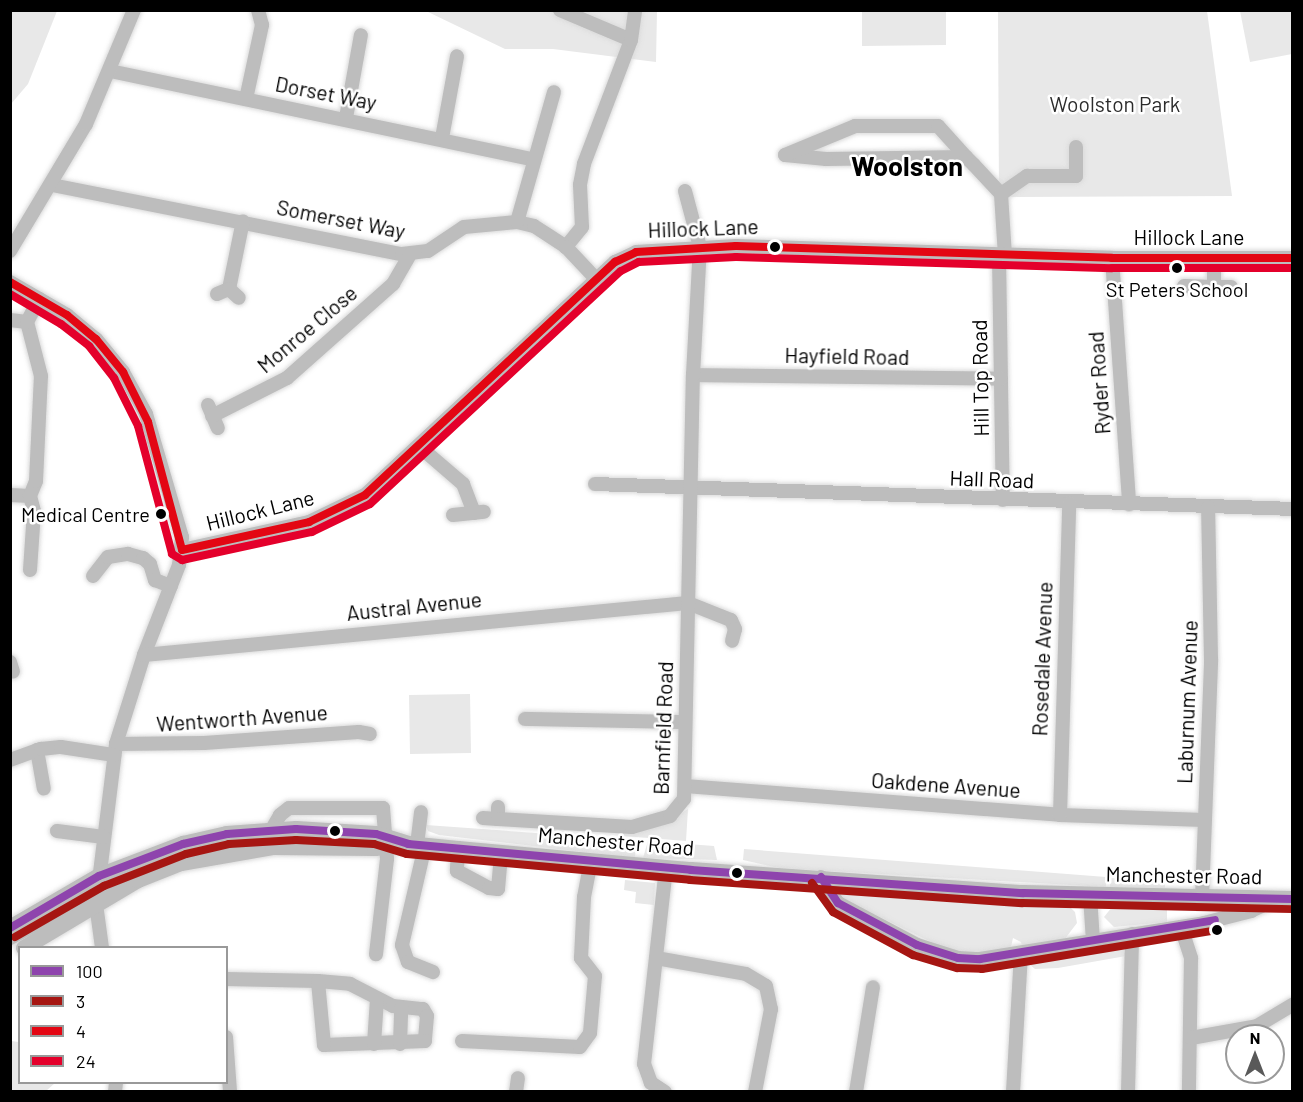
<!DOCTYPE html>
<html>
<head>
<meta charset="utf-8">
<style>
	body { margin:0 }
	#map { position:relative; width:1303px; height:1102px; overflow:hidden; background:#fff; font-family:Barlow,sans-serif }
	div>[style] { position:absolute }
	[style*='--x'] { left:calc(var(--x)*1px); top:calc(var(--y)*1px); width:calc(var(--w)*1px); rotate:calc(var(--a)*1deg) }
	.green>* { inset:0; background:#e8e8e8 }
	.roads { filter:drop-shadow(0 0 2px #dbdbdb) drop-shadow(0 0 2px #dbdbdb) }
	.minor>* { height:14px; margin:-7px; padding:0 7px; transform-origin:7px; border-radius:7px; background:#bdbdbd }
	.major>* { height:16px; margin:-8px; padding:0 8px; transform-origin:8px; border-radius:8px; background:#bdbdbd }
	.bus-1>* { height:8px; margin:-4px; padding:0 4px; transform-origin:4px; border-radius:4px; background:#8e44ad }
	.bus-2>* { height:8px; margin:-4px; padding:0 4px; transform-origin:4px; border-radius:4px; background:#a61612 }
	.bus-3>* { height:8px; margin:-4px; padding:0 4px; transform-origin:4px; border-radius:4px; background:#e30613 }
	.bus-4>* { height:8px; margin:-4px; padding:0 4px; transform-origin:4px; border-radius:4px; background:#e4002b }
	.dots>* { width:16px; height:16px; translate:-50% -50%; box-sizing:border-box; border:3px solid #fff; border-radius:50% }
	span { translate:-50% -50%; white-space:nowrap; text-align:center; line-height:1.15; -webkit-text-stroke:5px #fff; paint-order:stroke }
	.bus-label { font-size:20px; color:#000 }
	.right { translate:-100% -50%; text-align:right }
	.street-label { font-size:21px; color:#000 }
	.park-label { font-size:21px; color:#2c2c2c }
	.district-label { font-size:27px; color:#000; font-weight:700 }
	.frame { position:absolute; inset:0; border:12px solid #000; pointer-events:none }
	.legend { position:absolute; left:18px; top:946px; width:210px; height:138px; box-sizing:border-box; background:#fff; border:2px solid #999; margin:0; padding:8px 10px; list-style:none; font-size:18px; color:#000 }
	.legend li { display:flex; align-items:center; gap:12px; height:30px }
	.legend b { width:30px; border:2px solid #999 }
	.north { position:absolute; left:1225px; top:1024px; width:60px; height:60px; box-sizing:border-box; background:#fff; border:2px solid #999; border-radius:50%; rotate:0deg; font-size:16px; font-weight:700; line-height:24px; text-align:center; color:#000 }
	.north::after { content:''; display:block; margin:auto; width:21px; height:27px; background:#595959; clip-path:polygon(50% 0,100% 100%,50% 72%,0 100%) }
</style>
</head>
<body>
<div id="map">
	<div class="green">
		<i style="clip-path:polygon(11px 10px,57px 11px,28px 84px,11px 104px)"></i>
		<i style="clip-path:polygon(426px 11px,657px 11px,656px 62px,553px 49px,505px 49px)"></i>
		<i style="clip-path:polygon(862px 11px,946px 11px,946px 45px,862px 46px)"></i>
		<i style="clip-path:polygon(998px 11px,1207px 11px,1232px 196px,999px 197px)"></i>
		<i style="clip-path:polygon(1240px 11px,1292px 11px,1292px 54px,1250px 62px)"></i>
		<i style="clip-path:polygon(470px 694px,471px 753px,410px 754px,409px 695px)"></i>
		<i style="clip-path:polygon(688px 809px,686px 841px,623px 836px,623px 830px,670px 820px)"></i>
		<i style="clip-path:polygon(426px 825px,632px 840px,636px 843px,635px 858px,439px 835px,428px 831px)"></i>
		<i style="clip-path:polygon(648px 841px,714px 846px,717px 860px,643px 858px)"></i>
		<i style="clip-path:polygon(744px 849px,1106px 877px,1106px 887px,779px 868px,743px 860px)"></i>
		<i style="clip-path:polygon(1110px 878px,1165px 881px,1165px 888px,1110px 887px)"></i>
		<i style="clip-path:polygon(625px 880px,655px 883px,654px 905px,635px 903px,636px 892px,624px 890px)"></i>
		<i style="clip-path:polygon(839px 888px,1068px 905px,1075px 912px,1077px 923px,1061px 944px,1023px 950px,1021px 942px,1013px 938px,1011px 947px,992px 955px,958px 955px,841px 898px)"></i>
		<i style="clip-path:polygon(1112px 907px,1167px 908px,1167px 922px,1114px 927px,1104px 917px)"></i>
		<i style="clip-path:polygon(1112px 944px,1123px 947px,1126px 956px,1058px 968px,1035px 969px,1029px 964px,1035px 957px)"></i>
		<i style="clip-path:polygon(11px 1041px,19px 1042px,20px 1082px,55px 1083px,46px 1091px,11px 1091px)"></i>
	</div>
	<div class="roads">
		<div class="minor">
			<i style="--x:560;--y:10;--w:77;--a:22.9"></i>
			<i style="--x:631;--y:40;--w:133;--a:110.8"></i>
			<i style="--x:584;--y:164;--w:21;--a:101"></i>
			<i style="--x:580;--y:185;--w:42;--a:87.3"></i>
			<i style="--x:582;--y:227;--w:26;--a:129"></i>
			<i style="--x:631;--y:40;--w:30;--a:-82"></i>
			<i style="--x:110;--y:71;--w:432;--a:11.8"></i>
			<i style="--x:246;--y:99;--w:76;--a:-77.8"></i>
			<i style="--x:262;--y:25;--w:16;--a:-105"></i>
			<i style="--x:346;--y:118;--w:84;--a:-79.8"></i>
			<i style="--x:442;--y:138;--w:83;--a:-79.6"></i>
			<i style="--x:966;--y:157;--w:140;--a:179.2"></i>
			<i style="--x:826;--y:159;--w:41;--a:-174.4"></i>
			<i style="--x:785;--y:155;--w:76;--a:-22.5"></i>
			<i style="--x:855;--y:126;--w:83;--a:0"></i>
			<i style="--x:938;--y:126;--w:42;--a:47.9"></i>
			<i style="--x:966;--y:157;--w:11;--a:45"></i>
			<i style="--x:974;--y:165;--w:40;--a:47"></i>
			<i style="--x:1001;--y:194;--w:62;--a:86.3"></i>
			<i style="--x:52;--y:185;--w:357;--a:11.2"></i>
			<i style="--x:402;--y:254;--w:26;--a:-7"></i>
			<i style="--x:428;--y:251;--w:43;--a:-33.7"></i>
			<i style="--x:464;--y:227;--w:53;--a:-5.4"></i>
			<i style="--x:517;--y:222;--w:17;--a:13"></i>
			<i style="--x:534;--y:226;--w:38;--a:33"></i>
			<i style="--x:566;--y:247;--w:44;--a:46.8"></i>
			<i style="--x:1001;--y:194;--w:32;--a:-35"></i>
			<i style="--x:1027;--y:176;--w:49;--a:0"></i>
			<i style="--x:1076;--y:176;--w:29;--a:-90"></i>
			<i style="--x:517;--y:222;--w:135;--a:-74.1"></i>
			<i style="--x:10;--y:251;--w:148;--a:-59.1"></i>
			<i style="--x:86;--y:124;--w:124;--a:-67.2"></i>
			<i style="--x:999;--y:256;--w:244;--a:89.1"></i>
			<i style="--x:1112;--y:258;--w:247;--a:86"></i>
			<i style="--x:10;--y:282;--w:66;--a:30.1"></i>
			<i style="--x:67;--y:315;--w:38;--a:40"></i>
			<i style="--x:96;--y:339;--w:43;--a:50.7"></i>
			<i style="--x:123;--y:372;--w:48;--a:61.3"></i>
			<i style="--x:146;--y:414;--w:128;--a:73.7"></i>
			<i style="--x:182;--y:537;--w:28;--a:96"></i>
			<i style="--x:179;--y:565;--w:97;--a:111.3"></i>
			<i style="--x:144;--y:655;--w:93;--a:107.5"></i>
			<i style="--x:116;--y:744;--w:161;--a:97.1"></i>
			<i style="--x:96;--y:904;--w:44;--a:82.2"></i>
			<i style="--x:1184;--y:286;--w:30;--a:2"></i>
			<i style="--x:1214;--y:287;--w:29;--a:-90"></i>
			<i style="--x:1214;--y:287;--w:17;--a:0"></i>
			<i style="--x:229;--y:289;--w:69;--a:-78.4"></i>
			<i style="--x:217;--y:294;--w:13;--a:-23"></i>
			<i style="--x:229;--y:289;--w:13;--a:42"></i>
			<i style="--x:10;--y:320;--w:17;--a:7"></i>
			<i style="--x:693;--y:375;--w:308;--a:0.7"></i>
			<i style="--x:208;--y:405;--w:25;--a:67"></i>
			<i style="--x:212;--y:416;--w:84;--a:-26.9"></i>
			<i style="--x:287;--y:378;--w:142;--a:-41.6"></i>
			<i style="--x:393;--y:284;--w:34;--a:-60"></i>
			<i style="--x:420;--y:447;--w:57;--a:40.7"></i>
			<i style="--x:463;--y:484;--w:31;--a:69"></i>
			<i style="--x:595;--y:484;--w:697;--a:2.05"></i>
			<i style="--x:10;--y:495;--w:20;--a:3"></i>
			<i style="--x:453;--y:515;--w:31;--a:-6"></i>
			<i style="--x:182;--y:550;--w:130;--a:-12.4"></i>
			<i style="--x:309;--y:522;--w:62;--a:-25.7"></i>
			<i style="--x:365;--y:495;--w:342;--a:-43"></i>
			<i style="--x:615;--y:262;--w:23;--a:-25"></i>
			<i style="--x:636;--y:252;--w:100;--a:-3.4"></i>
			<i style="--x:736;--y:246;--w:376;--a:1.8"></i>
			<i style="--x:1112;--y:258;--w:180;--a:0"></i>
			<i style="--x:30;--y:570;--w:59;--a:-86.1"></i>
			<i style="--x:34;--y:511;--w:16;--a:-105"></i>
			<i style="--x:30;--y:496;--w:16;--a:-68"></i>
			<i style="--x:36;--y:481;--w:105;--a:-87.3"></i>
			<i style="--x:41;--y:376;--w:56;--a:-104.5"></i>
			<i style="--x:27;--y:322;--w:26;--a:-62"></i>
			<i style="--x:93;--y:576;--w:24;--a:-52"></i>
			<i style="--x:108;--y:557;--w:20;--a:-9"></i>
			<i style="--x:128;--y:554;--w:16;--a:15"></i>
			<i style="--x:143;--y:558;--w:9;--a:41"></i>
			<i style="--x:150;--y:564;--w:17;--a:73"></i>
			<i style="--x:155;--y:580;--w:17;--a:21"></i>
			<i style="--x:144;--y:655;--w:546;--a:-5.46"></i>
			<i style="--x:688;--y:603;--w:46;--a:21.6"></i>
			<i style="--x:731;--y:620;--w:10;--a:66"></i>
			<i style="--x:735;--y:629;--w:12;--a:104"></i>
			<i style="--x:10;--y:662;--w:10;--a:73"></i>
			<i style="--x:525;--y:719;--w:160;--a:1.1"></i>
			<i style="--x:116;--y:744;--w:88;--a:-0.7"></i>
			<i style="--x:204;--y:743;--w:155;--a:-4.1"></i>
			<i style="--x:359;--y:732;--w:11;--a:10"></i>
			<i style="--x:37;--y:750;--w:39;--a:80"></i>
			<i style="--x:10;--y:760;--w:33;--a:-20"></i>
			<i style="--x:41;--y:749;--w:20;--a:-6"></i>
			<i style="--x:61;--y:747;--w:54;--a:8.6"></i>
			<i style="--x:685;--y:786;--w:376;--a:4.4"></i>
			<i style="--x:1060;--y:815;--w:144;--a:2"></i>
			<i style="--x:1060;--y:815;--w:312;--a:-88.3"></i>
			<i style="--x:483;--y:818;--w:15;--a:4"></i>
			<i style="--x:498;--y:819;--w:12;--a:-90"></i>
			<i style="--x:498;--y:819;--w:134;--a:3.4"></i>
			<i style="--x:632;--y:827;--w:40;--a:-16"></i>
			<i style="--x:670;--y:816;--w:22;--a:-51"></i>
			<i style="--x:684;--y:799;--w:424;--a:-88.8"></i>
			<i style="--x:693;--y:375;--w:128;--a:-86.9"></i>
			<i style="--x:700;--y:247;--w:58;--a:-105"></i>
			<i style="--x:272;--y:829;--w:16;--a:-60"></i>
			<i style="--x:280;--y:815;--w:11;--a:-38"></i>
			<i style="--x:289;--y:808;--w:94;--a:0"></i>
			<i style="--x:383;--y:808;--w:51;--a:85.5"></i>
			<i style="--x:387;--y:859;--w:96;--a:96.6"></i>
			<i style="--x:57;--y:831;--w:47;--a:7.3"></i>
			<i style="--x:417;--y:845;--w:33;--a:-83"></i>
			<i style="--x:425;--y:846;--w:102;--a:103.1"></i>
			<i style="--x:402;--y:945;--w:18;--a:71"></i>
			<i style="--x:408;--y:962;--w:27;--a:22"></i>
			<i style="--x:458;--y:849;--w:22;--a:93"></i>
			<i style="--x:457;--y:871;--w:36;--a:28"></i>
			<i style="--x:489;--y:888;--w:9;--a:6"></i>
			<i style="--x:498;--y:889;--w:36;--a:-85"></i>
			<i style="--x:821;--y:877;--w:31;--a:57"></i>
			<i style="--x:838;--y:903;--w:89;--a:28"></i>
			<i style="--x:917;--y:945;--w:43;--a:17.6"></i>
			<i style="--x:958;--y:958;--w:22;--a:3"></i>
			<i style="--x:980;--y:959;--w:227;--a:-9.1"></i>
			<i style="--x:1204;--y:923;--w:49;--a:-14.3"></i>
			<i style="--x:1251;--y:911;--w:29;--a:-25"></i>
			<i style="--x:1090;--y:896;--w:45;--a:86.2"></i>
			<i style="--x:1202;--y:898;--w:239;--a:-87.8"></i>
			<i style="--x:1211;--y:659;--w:152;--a:-91.1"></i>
			<i style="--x:1181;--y:927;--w:33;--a:72"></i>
			<i style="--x:1191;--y:958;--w:134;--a:90.9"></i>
			<i style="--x:10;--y:938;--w:77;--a:-27.9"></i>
			<i style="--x:78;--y:902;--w:11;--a:-10"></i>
			<i style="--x:89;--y:900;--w:8;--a:30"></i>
			<i style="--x:656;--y:958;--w:91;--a:10.1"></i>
			<i style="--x:746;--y:974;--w:23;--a:31"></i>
			<i style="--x:766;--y:986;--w:24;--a:78"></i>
			<i style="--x:771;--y:1009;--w:85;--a:100.9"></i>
			<i style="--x:226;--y:979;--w:92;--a:1.2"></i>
			<i style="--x:318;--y:981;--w:32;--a:5"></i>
			<i style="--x:350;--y:984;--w:48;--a:27.1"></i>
			<i style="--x:393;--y:1006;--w:30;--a:6"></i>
			<i style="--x:423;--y:1009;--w:8;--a:60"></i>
			<i style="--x:427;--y:1016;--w:25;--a:95"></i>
			<i style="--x:425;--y:1041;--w:101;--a:177.7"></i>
			<i style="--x:324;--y:1045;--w:64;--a:-95.4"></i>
			<i style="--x:226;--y:1037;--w:55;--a:85.8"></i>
			<i style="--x:1191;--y:1038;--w:67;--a:-10.3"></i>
			<i style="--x:1257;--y:1026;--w:41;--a:-31"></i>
			<i style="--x:462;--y:1041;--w:118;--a:2.9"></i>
			<i style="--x:580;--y:1047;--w:17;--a:-54"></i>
			<i style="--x:590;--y:1033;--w:57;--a:-85"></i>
			<i style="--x:595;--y:976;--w:23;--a:-128"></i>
			<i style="--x:581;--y:958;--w:61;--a:-87.2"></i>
			<i style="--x:584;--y:897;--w:36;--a:-79"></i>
			<i style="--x:374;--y:1044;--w:45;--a:-86.2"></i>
			<i style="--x:400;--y:1044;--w:36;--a:-88"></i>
			<i style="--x:115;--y:1092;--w:10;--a:-84"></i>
			<i style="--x:516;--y:1092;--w:14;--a:-82"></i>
			<i style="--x:665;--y:1092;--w:17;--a:-147"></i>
			<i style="--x:651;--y:1083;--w:20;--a:-110"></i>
			<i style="--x:644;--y:1064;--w:197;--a:-83.6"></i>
			<i style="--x:856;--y:1092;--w:106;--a:-80.8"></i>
			<i style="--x:1013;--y:1092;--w:139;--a:-86.7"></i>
			<i style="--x:1128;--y:1092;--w:158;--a:-88.5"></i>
		</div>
		<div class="major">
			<i style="--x:10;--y:928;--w:103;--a:-30.3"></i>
			<i style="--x:99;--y:876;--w:90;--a:-20.9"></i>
			<i style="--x:183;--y:844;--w:45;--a:-12.8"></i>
			<i style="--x:227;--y:834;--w:69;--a:-4.1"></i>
			<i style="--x:296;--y:829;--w:80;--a:3.6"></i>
			<i style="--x:376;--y:834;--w:34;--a:17"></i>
			<i style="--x:408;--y:844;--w:50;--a:5.7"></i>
			<i style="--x:458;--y:849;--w:234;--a:5.2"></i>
			<i style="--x:691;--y:870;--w:333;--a:4"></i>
			<i style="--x:1023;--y:893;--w:269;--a:1.3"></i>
			<i style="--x:24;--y:948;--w:133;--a:-30.8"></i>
			<i style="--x:138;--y:880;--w:46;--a:-21.6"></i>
			<i style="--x:181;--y:863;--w:93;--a:-9.9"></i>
			<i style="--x:273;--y:847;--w:102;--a:0.6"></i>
			<i style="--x:375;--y:848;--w:27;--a:-6"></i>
		</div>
	</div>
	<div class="bus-1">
		<i style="--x:821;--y:877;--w:31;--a:57"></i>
		<i style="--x:838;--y:903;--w:89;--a:28"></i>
		<i style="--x:917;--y:945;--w:43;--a:17.6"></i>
		<i style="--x:958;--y:958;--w:22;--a:3"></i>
		<i style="--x:980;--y:959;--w:238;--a:-9.4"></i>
		<i style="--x:10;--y:928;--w:103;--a:-30.3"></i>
		<i style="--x:99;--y:876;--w:90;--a:-20.9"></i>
		<i style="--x:183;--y:844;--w:45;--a:-12.8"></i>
		<i style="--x:227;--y:834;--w:69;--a:-4.1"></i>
		<i style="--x:296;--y:829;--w:80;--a:3.6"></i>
		<i style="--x:376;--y:834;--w:34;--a:17"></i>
		<i style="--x:408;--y:844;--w:284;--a:5.2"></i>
		<i style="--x:691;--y:870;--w:333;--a:4"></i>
		<i style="--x:1023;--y:893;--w:269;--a:1.3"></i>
	</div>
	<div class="bus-2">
		<i style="--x:812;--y:883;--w:36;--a:54"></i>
		<i style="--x:833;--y:912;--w:91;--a:28.3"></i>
		<i style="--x:913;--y:955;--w:46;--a:16.5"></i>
		<i style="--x:957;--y:968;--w:25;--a:2"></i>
		<i style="--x:982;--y:969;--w:238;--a:-9.4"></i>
		<i style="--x:15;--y:937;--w:103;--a:-29.8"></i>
		<i style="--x:104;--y:886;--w:88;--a:-21.3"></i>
		<i style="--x:186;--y:854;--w:44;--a:-13.1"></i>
		<i style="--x:229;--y:844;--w:67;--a:-3.4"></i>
		<i style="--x:296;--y:840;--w:78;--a:2.9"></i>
		<i style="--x:374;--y:844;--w:34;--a:17"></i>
		<i style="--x:407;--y:854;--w:284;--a:5.2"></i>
		<i style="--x:690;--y:880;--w:333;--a:4"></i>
		<i style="--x:1022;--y:903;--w:270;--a:1.3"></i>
	</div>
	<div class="bus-3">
		<i style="--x:10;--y:282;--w:66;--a:30.1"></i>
		<i style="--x:67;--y:315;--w:38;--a:40"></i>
		<i style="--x:96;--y:339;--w:43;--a:50.7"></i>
		<i style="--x:123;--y:372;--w:56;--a:63.4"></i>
		<i style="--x:148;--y:422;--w:132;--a:75.1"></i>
		<i style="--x:182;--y:550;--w:130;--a:-12.4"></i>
		<i style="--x:309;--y:522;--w:62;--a:-25.7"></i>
		<i style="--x:365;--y:495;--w:342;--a:-43"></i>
		<i style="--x:615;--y:262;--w:23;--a:-25"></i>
		<i style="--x:636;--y:252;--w:100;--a:-3.4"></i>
		<i style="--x:736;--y:246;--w:376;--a:1.8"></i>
		<i style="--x:1112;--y:258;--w:180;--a:0"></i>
	</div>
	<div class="bus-4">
		<i style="--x:10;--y:294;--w:59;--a:30.5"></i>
		<i style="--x:61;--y:324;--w:36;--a:38"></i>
		<i style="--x:89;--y:346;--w:41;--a:52"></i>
		<i style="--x:114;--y:378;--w:54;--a:63.4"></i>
		<i style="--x:138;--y:426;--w:132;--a:75.1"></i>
		<i style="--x:172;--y:554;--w:12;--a:31"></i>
		<i style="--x:182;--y:560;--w:133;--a:-12.2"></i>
		<i style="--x:312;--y:532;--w:64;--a:-25.8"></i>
		<i style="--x:370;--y:504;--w:342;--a:-42.9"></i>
		<i style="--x:621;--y:271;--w:20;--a:-27"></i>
		<i style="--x:639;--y:262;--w:97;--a:-3"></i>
		<i style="--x:736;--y:257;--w:376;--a:1.7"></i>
		<i style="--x:1112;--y:268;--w:180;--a:0"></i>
	</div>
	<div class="dots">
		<i style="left:775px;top:247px;background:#000"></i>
		<i style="left:1177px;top:268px;background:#000"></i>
		<i style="left:161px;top:514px;background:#000"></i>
		<i style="left:335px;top:831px;background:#000"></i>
		<i style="left:737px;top:873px;background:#000"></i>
		<i style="left:1217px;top:930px;background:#000"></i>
	</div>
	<div class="bus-label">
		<span style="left:1177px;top:289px">St Peters School</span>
		<span class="right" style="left:150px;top:514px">Medical Centre</span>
	</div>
	<div class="street-label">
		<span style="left:326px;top:93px;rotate:11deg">Dorset Way</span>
		<span style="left:341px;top:219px;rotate:11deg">Somerset Way</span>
		<span style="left:703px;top:228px;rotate:-2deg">Hillock Lane</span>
		<span style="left:1189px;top:237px">Hillock Lane</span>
		<span style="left:307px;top:329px;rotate:-40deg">Monroe Close</span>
		<span style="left:847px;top:356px;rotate:1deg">Hayfield Road</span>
		<span style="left:980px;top:378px;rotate:-91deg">Hill Top Road</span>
		<span style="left:1099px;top:383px;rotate:-94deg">Ryder Road</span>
		<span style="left:992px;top:479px;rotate:2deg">Hall Road</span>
		<span style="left:260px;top:510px;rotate:-14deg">Hillock Lane</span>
		<span style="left:414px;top:606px;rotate:-6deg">Austral Avenue</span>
		<span style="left:1042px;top:659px;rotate:-88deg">Rosedale Avenue</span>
		<span style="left:1187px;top:702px;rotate:-88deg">Laburnum Avenue</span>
		<span style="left:242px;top:718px;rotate:-4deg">Wentworth Avenue</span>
		<span style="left:663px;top:728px;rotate:-88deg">Barnfield Road</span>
		<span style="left:946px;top:785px;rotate:4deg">Oakdene Avenue</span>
		<span style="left:616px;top:841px;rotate:5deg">Manchester Road</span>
		<span style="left:1184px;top:875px;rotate:1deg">Manchester Road</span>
	</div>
	<div class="park-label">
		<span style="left:1115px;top:104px">Woolston Park</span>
	</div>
	<div class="district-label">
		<span style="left:907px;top:166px">Woolston</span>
	</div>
	<div class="frame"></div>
	<ul class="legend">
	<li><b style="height:8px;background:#8e44ad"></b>100</li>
	<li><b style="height:8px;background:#a61612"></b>3</li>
	<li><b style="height:8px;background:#e30613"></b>4</li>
	<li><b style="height:8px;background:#e4002b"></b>24</li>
	</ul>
	<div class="north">N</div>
</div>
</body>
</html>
